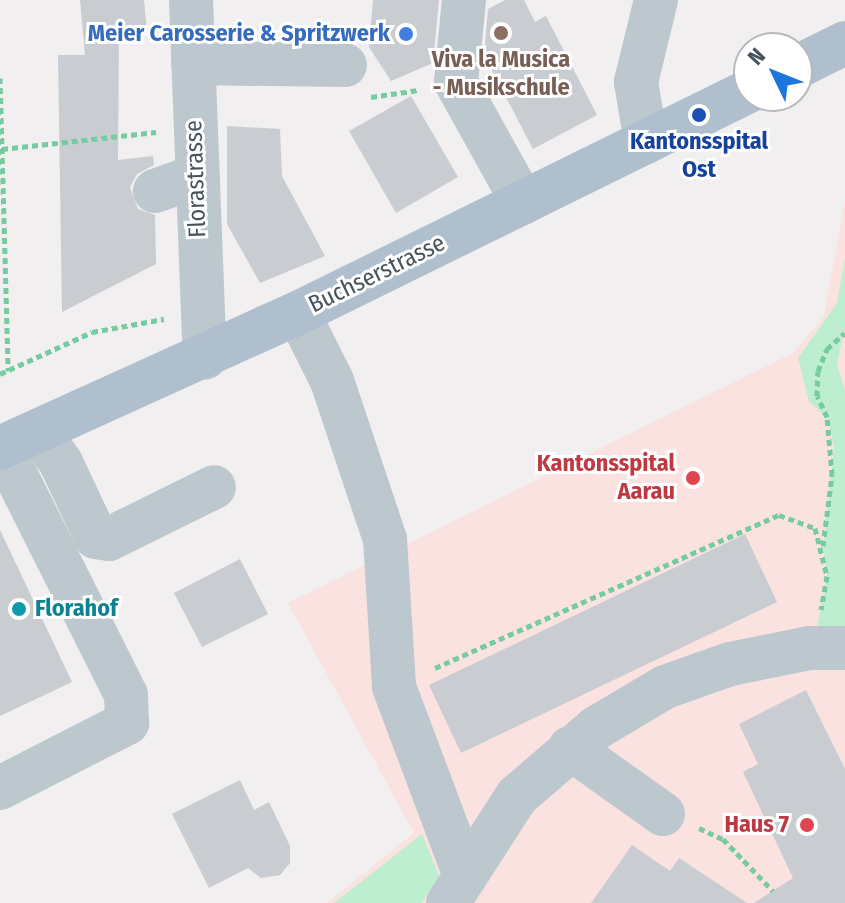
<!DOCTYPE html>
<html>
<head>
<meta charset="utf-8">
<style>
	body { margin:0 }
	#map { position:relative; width:845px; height:903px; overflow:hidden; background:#f1efef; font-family:"Fira Sans Condensed",sans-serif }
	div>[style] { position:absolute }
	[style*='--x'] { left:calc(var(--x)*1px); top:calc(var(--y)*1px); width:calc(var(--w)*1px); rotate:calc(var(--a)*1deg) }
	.medical>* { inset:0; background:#fae2e0 }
	.green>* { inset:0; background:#beeed0 }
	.building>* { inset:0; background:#c9ccd1 }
	.path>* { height:5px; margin-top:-2.5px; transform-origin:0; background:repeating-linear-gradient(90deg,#77cba0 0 6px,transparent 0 10px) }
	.minor>* { height:44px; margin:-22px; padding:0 22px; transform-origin:22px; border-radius:22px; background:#bdc7ce }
	.major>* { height:44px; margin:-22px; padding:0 22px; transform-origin:22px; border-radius:22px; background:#afbfcd }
	.dots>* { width:22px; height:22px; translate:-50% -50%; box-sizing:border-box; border:4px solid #fff; border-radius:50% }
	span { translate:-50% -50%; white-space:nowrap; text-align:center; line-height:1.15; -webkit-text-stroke:6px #fff; paint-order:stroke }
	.shop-label { font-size:24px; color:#366cbe; font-weight:700 }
	.right { translate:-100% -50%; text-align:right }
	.education-label { font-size:24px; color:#785e54; font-weight:700 }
	.transit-label { font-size:24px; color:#164399; font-weight:700 }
	.street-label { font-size:24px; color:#47535c }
	.health-label { font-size:24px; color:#be3a42; font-weight:700 }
	.culture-label { font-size:24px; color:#0d838f; font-weight:700 }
	.left { translate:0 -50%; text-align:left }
	.north { position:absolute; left:733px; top:32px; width:80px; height:80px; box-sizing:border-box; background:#fff; border:2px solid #b5babe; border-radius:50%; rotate:313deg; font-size:22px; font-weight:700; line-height:32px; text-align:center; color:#47535c }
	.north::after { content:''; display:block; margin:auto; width:28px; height:36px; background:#1d75de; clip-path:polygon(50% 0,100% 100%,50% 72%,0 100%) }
</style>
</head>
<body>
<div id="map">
	<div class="medical">
		<i style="clip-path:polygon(845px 201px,845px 903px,327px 903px,414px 833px,288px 603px,793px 353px,824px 316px)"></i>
	</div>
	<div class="green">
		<i style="clip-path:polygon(845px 258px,845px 326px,837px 364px,845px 390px,845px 634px,816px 632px,827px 576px,823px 547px,834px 447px,827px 417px,809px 402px,798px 358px,837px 303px)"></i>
		<i style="clip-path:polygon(422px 834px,439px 876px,422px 903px,334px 903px)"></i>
	</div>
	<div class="building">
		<i style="clip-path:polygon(80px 0,144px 0,147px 33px,119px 36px,118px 160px,153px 156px,154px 165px,137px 174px,130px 187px,138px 209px,155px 215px,156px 264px,62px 312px,58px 55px,85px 55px)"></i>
		<i style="clip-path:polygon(373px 0,439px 0,433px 63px,391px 81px,369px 47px)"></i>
		<i style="clip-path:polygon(505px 0,524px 0,535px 22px,546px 16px,597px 115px,533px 149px,484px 55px,488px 9px)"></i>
		<i style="clip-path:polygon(411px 96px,458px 177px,396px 213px,349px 131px)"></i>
		<i style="clip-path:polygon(227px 126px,280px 129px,282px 176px,325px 256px,260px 283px,227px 224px)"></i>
		<i style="clip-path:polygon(0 530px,72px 682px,0 716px)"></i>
		<i style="clip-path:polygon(745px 534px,777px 602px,461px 753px,429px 685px)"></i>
		<i style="clip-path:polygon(240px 559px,268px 614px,202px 647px,174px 593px)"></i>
		<i style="clip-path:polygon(806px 690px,845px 769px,845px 903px,754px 903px,793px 878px,743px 772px,758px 764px,739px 724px)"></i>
		<i style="clip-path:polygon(240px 780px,254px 810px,269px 802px,290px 846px,290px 863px,280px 875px,261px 878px,248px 868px,209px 888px,172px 814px)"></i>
		<i style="clip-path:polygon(632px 845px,670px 871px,679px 858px,747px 903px,591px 903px)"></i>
	</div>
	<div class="path">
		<i style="--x:0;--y:78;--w:293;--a:88.4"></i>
		<i style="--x:371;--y:97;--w:48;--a:-8.5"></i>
		<i style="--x:2;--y:149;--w:155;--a:-6.3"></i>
		<i style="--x:0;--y:374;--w:101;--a:-24.5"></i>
		<i style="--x:92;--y:332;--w:73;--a:-10.2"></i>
		<i style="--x:823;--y:546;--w:72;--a:-82.8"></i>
		<i style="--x:832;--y:475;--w:58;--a:-94.9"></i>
		<i style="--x:827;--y:417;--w:23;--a:-115"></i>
		<i style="--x:817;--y:396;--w:25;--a:-88"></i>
		<i style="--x:818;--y:371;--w:24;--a:-68"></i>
		<i style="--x:827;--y:349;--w:24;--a:-42"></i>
		<i style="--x:435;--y:668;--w:376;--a:-24"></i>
		<i style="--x:779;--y:515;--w:38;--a:20"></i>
		<i style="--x:815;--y:528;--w:49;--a:76"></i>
		<i style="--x:827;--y:576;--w:34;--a:100"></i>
		<i style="--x:699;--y:828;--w:26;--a:25"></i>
		<i style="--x:723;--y:839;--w:72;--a:46.1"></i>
	</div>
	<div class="minor">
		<i style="--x:191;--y:0;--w:358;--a:87.8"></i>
		<i style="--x:464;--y:0;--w:82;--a:95.6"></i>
		<i style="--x:456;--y:82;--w:138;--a:61"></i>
		<i style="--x:193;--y:63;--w:152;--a:0.8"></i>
		<i style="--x:646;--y:142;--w:61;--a:-99.5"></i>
		<i style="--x:636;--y:82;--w:84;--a:-76.3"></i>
		<i style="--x:155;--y:191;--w:45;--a:-19.7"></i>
		<i style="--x:298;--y:313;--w:76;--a:63.4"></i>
		<i style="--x:332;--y:381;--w:167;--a:71.5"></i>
		<i style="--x:385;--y:539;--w:148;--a:86.5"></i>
		<i style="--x:394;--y:687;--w:202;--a:69.4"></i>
		<i style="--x:38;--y:431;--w:39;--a:54"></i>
		<i style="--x:61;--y:463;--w:82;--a:64.7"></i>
		<i style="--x:96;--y:537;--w:13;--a:9"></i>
		<i style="--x:109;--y:539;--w:117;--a:-26.3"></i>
		<i style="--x:570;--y:748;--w:114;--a:35.4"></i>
		<i style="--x:0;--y:788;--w:143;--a:-27.1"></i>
		<i style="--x:127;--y:723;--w:28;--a:-92"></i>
		<i style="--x:126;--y:695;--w:277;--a:-116.6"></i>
		<i style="--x:448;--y:903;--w:127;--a:-57.2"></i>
		<i style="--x:517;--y:796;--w:104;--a:-40.7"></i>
		<i style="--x:596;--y:728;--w:80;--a:-30.7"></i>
		<i style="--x:665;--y:687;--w:69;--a:-19.5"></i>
		<i style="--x:730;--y:664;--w:82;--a:-11.3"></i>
		<i style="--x:810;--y:648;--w:35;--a:0"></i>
	</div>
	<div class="major">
		<i style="--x:797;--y:67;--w:54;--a:-26.6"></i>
		<i style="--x:0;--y:448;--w:327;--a:-24.4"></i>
		<i style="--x:298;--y:313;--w:503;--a:-26.21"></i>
	</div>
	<div class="dots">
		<i style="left:501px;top:33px;background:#8d6e63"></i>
		<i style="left:406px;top:34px;background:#3f7fe0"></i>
		<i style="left:699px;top:115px;background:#1a4fb4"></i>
		<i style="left:693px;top:478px;background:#e0444e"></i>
		<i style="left:19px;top:609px;background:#0f9aa8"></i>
		<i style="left:807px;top:825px;background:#e0444e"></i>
	</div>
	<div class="shop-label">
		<span class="right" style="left:390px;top:34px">Meier Carosserie &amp; Spritzwerk</span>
	</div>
	<div class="education-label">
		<span style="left:501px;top:74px">Viva la Musica<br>- Musikschule</span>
	</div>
	<div class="transit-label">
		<span style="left:699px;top:156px">Kantonsspital<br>Ost</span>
	</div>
	<div class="street-label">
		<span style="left:196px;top:179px;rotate:-92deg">Florastrasse</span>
		<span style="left:377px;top:274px;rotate:-26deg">Buchserstrasse</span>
	</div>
	<div class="health-label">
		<span class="right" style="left:675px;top:478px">Kantonsspital<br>Aarau</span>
		<span class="right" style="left:789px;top:825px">Haus 7</span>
	</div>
	<div class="culture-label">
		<span class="left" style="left:35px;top:609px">Florahof</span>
	</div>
	<div class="north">N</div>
</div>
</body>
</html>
